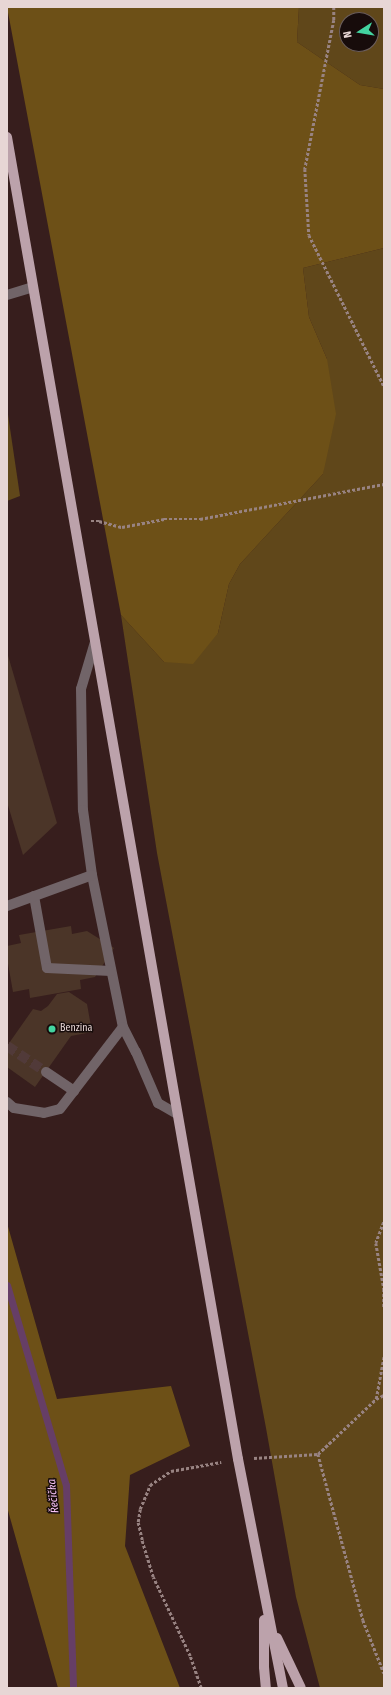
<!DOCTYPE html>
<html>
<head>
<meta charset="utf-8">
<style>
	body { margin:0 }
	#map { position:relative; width:391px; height:1695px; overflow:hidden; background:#371e1d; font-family:"Fira Sans Condensed",sans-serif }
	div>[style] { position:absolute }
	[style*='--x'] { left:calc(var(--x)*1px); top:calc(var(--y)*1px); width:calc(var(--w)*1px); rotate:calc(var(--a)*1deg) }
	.green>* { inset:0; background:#60471a }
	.forest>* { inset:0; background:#6d5017 }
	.stream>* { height:7px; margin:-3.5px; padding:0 3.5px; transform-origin:3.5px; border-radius:3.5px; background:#663e66 }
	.building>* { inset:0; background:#4b3528 }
	.minor-tunnel>* { height:10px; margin-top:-5px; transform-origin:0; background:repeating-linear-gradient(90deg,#513a39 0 10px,transparent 0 15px) }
	.path>* { height:2.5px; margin-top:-1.25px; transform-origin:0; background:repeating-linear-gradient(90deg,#988382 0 3px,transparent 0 5px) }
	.minor>* { height:10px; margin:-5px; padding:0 5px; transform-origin:5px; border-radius:5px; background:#716468 }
	.major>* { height:10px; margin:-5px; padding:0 5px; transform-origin:5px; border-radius:5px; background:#bca2ab }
	.dots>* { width:11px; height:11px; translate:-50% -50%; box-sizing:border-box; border:2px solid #170c0b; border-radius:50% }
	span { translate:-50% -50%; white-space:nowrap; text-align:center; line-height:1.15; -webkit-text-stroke:3px #170c0b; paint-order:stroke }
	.poi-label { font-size:10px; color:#e7d6d5 }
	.left { translate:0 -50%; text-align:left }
	.water-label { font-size:11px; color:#fac5f9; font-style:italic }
	.frame { position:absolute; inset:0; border:8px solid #e7d6d5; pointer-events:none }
	.north { position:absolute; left:339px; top:12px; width:40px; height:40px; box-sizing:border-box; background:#170c0b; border:1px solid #6a5d5c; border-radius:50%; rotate:258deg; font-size:11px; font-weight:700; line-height:16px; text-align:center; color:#e7d6d5 }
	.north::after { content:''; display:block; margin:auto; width:14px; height:18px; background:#43d4a0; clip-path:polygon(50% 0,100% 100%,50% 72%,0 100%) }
</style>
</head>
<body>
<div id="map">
	<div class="green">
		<i style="clip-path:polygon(evenodd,299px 7px,384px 7px,384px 89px,360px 85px,297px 42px,299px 7px,347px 20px,371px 20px,371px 44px,347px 44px,347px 20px)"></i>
		<i style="clip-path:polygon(384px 248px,384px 1688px,320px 1688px,296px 1597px,266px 1428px,157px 853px,121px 615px,164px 662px,218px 633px,229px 584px,240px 564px,323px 474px,327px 359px,309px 317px,303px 268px)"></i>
		<i style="clip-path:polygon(7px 408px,20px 496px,7px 501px)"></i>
	</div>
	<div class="forest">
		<i style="clip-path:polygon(7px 7px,299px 7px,297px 42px,360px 85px,384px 89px,384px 248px,303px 268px,309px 317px,327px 359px,336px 414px,323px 474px,240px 564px,229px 584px,218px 633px,193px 664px,164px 662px,121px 615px)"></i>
		<i style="clip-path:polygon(7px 1223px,57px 1399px,171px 1386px,190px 1446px,130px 1475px,125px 1546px,180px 1688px,58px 1688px,7px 1507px)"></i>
	</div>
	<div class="stream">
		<i style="--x:7;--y:1285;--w:209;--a:73.6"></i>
		<i style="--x:66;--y:1485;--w:203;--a:88"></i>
	</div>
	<div class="building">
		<i style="clip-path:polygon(7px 652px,57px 823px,23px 855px,7px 802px)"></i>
		<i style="clip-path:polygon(71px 926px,72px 934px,87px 931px,114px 948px,95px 977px,80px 980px,81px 989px,30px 998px,29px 989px,13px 992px,7px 958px,7px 946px,21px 943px,19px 935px)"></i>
		<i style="clip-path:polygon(69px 992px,87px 1004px,92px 1032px,71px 1036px,35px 1087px,7px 1067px,7px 1046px,33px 1009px,41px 1011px,48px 1006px,57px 994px)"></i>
	</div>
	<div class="minor-tunnel">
		<i style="--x:7;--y:1046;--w:47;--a:33.7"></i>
	</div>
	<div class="path">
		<i style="--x:334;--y:7;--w:13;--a:90"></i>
		<i style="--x:334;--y:20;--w:152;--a:101"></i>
		<i style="--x:305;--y:169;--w:66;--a:86.5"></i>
		<i style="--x:309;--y:235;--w:169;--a:63.6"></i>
		<i style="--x:91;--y:521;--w:8;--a:0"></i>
		<i style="--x:99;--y:521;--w:24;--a:15"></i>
		<i style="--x:122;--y:527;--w:43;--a:-10.8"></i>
		<i style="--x:164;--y:519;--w:36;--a:0"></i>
		<i style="--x:200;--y:519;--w:187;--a:-10.8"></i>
		<i style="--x:384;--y:1222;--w:22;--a:111"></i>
		<i style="--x:376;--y:1243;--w:47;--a:80.1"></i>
		<i style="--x:384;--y:1289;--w:18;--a:90"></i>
		<i style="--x:376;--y:1399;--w:44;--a:-79.5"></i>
		<i style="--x:318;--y:1454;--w:172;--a:74.8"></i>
		<i style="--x:363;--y:1620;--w:57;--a:68.4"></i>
		<i style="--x:254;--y:1458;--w:64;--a:-3.6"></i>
		<i style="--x:318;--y:1454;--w:80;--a:-43.5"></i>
		<i style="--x:376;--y:1399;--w:9;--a:-27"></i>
		<i style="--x:201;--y:1688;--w:34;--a:-109"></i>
		<i style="--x:190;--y:1656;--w:87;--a:-115.1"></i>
		<i style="--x:153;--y:1577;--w:39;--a:-107"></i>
		<i style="--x:142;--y:1540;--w:18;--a:-103"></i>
		<i style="--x:138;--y:1522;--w:13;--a:-81"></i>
		<i style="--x:140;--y:1509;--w:26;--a:-67"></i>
		<i style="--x:150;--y:1485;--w:25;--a:-34"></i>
		<i style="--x:171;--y:1471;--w:51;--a:-10.2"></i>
	</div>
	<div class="minor">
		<i style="--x:7;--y:295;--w:27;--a:-17"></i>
		<i style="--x:95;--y:642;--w:49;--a:106.6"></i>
		<i style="--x:81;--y:689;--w:121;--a:89.1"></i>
		<i style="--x:83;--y:810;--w:66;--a:82.1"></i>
		<i style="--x:92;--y:875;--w:155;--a:78.5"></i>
		<i style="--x:123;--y:1027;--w:28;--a:63"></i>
		<i style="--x:136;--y:1052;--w:56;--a:66.7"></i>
		<i style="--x:158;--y:1103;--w:22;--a:30"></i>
		<i style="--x:34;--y:896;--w:73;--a:79.8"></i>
		<i style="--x:47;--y:968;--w:64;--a:2.7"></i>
		<i style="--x:7;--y:906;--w:90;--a:-20"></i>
		<i style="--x:46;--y:1072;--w:34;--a:34"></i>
		<i style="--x:7;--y:1102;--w:9;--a:41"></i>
		<i style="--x:14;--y:1108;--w:30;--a:9"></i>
		<i style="--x:44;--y:1113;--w:16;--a:-14"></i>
		<i style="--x:60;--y:1109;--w:103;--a:-52.5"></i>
	</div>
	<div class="major">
		<i style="--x:7;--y:137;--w:1342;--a:80.09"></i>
		<i style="--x:238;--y:1459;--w:233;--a:78.9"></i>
		<i style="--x:264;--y:1620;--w:47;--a:90"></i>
		<i style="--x:264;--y:1667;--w:21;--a:85"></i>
		<i style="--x:277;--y:1638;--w:55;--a:64.4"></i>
	</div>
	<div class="dots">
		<i style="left:52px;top:1029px;background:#43d4a0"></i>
	</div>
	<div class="poi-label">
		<span class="left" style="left:60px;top:1029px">Benzina</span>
	</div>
	<div class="water-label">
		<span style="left:54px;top:1496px;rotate:-96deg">Řečička</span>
	</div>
	<div class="frame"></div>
	<div class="north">N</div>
</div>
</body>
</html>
